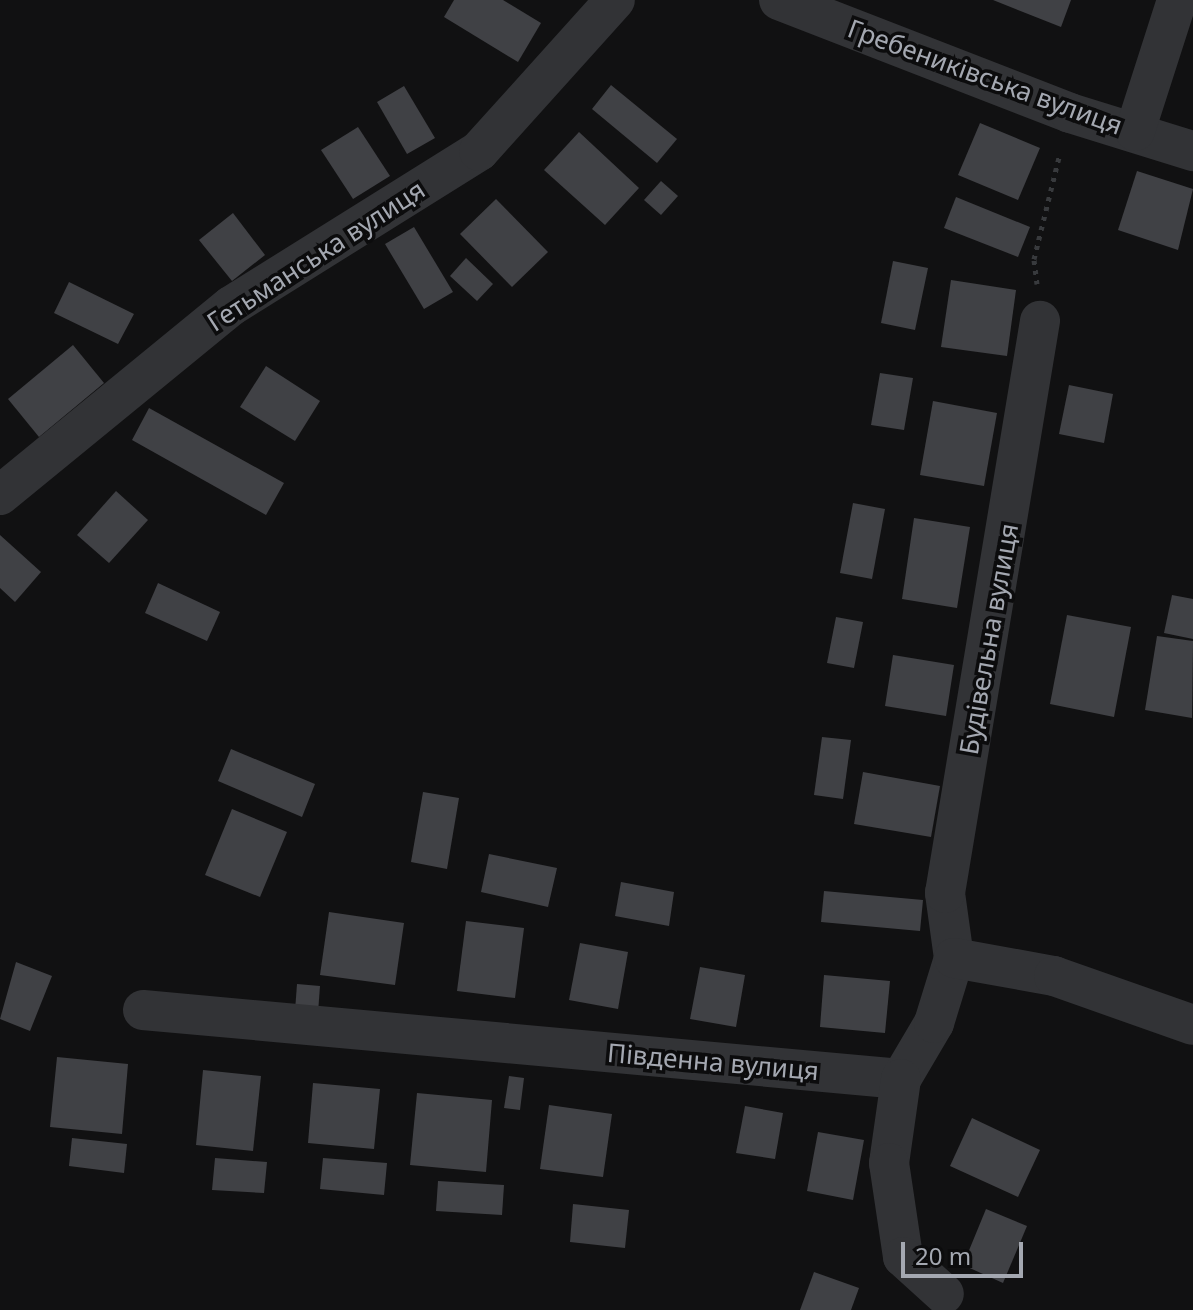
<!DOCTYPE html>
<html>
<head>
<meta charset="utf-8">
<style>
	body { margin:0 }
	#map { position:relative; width:1193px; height:1310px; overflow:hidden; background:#111112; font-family:"Noto Sans",sans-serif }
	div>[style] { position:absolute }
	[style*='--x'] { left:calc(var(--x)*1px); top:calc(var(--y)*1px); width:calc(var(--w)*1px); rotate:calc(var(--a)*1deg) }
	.building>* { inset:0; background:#404145 }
	.path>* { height:5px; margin-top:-2.5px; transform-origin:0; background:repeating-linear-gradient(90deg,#383a3d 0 4px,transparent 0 10px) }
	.minor>* { height:40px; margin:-20px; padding:0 20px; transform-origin:20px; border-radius:20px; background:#323336 }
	span { translate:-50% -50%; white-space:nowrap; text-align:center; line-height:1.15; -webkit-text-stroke:7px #0c0c0d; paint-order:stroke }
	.street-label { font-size:26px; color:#a4a8b1 }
	.scale { position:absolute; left:901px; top:1242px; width:122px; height:36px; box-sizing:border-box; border:4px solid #a4a8b1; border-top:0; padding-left:10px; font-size:24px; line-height:28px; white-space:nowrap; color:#a4a8b1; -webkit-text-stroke:6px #0c0c0d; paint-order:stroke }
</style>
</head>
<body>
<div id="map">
	<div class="building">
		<i style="clip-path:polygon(454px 0,503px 0,541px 23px,518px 62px,444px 17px)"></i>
		<i style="clip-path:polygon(993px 0,1071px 0,1061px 27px)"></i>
		<i style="clip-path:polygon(611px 85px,677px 139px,657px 163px,592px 109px)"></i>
		<i style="clip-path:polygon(404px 86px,435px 138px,407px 154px,377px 102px)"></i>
		<i style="clip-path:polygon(980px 123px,1040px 148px,1018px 200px,958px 175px)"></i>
		<i style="clip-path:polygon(358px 127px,390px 176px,353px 199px,321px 150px)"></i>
		<i style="clip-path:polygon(579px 132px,639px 188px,605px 225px,544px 170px)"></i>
		<i style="clip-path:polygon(1137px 171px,1193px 189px,1178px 250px,1118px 230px)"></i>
		<i style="clip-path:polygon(661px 181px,678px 196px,661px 215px,644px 200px)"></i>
		<i style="clip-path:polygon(956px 197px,1030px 227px,1018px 257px,944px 228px)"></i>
		<i style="clip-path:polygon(496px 199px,548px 252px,512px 287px,460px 234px)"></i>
		<i style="clip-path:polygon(233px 213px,265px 255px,232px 281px,199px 240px)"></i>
		<i style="clip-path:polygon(414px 227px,453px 292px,424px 309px,385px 244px)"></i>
		<i style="clip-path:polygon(466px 258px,493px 284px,477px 301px,450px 276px)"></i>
		<i style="clip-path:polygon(893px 261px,928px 268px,915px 330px,881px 323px)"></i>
		<i style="clip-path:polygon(951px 280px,1016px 290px,1007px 356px,941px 347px)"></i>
		<i style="clip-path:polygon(69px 282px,134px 314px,118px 344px,54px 313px)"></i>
		<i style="clip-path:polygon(73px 345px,104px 383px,39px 437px,8px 399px)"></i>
		<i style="clip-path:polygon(266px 366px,320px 401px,295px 441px,240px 407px)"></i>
		<i style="clip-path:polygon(880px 373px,913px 378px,904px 430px,871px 425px)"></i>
		<i style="clip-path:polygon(1069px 385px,1113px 394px,1104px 443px,1059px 434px)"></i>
		<i style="clip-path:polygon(933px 401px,997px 413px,984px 486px,920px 475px)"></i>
		<i style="clip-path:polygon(149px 408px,284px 483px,266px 515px,132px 440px)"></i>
		<i style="clip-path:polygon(116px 491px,148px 520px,109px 563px,77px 535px)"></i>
		<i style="clip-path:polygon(853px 503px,885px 509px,872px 579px,840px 573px)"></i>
		<i style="clip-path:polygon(914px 518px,970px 527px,957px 608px,902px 599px)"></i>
		<i style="clip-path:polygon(0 535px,41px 572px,15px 602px,0 588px)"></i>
		<i style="clip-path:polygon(158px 583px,220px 612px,207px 641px,145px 613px)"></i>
		<i style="clip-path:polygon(1172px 595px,1193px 599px,1193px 639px,1164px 633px)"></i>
		<i style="clip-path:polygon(1067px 615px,1131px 627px,1114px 717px,1050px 704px)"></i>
		<i style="clip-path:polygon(836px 617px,863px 622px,854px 668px,827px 663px)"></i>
		<i style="clip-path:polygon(1157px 636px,1193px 641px,1192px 718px,1145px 710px)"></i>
		<i style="clip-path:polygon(893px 655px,954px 665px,946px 716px,885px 706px)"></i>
		<i style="clip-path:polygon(822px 737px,851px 740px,843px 799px,814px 795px)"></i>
		<i style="clip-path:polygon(231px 749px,315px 784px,302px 817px,218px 781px)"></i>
		<i style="clip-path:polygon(863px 772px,940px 786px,931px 837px,854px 824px)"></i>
		<i style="clip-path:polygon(423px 792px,459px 798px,447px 869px,411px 862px)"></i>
		<i style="clip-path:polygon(232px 809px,287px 832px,260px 897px,205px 875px)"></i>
		<i style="clip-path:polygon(489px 854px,557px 868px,548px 907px,481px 892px)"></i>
		<i style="clip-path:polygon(621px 882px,674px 892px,669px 926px,615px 916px)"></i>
		<i style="clip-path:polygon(824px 891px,923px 900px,920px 931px,821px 922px)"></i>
		<i style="clip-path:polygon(329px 912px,404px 923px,395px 985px,320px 975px)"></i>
		<i style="clip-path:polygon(466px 921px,524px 928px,515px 998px,457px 991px)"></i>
		<i style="clip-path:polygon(580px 943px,628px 952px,618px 1009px,569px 1000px)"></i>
		<i style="clip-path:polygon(16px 962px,52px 976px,30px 1031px,0 1019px)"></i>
		<i style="clip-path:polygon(700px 967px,745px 975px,736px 1027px,690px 1019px)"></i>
		<i style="clip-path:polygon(824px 975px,890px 981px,885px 1033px,820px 1027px)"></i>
		<i style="clip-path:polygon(297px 984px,320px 986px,318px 1013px,295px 1011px)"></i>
		<i style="clip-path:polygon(57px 1057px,128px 1064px,122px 1134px,50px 1127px)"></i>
		<i style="clip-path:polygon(203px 1070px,261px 1076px,253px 1151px,196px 1145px)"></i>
		<i style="clip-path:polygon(509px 1076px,524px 1078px,520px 1110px,504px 1108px)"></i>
		<i style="clip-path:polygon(313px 1083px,380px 1089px,374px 1149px,308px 1143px)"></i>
		<i style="clip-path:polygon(417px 1093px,492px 1100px,486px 1172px,410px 1165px)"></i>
		<i style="clip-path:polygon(549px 1105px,612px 1114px,603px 1177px,540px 1169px)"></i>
		<i style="clip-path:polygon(745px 1106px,783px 1113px,775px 1159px,736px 1153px)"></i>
		<i style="clip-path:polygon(972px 1118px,1040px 1150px,1018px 1197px,950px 1166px)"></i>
		<i style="clip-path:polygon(818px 1132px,864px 1140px,853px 1200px,807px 1191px)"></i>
		<i style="clip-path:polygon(72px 1138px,127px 1144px,124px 1173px,69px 1166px)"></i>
		<i style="clip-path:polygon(215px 1158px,267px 1162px,264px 1193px,212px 1190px)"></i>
		<i style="clip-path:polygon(323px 1158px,387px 1163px,384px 1195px,320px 1189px)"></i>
		<i style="clip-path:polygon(438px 1181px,504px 1185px,502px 1215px,436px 1211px)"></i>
		<i style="clip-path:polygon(573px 1204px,629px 1210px,625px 1248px,570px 1242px)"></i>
		<i style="clip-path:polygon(986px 1209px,1027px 1226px,1003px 1283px,963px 1265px)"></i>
		<i style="clip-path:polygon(814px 1272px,859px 1288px,851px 1310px,800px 1310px)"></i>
	</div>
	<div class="path">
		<i style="--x:1037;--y:284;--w:25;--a:-97"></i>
		<i style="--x:1034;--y:259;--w:109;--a:-76.2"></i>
	</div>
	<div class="minor">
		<i style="--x:779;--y:0;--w:312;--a:21.2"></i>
		<i style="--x:1070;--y:113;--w:129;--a:17.2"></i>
		<i style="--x:1135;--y:131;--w:138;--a:-72.2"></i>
		<i style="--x:0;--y:495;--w:298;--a:-39.3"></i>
		<i style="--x:231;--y:306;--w:292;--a:-32"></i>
		<i style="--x:479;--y:151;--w:203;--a:-48"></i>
		<i style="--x:954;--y:958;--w:66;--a:-97.9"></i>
		<i style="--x:945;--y:893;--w:580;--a:-80.57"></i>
		<i style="--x:143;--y:1010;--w:761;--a:5.2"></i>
		<i style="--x:901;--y:1079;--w:65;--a:-59.5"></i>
		<i style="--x:934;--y:1023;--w:68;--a:-72.9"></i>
		<i style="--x:954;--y:958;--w:102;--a:10.2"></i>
		<i style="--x:1054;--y:976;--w:147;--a:19.4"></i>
		<i style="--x:901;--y:1079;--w:85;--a:98.1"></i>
		<i style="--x:889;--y:1163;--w:95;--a:81.5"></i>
		<i style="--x:903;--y:1257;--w:55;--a:42.1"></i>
	</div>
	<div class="street-label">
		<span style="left:985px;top:77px;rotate:20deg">Гребениківська вулиця</span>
		<span style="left:316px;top:256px;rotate:-33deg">Гетьманська вулиця</span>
		<span style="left:989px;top:639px;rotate:-80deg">Будівельна вулиця</span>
		<span style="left:713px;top:1062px;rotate:5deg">Південна вулиця</span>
	</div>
	<div class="scale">20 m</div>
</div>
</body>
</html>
